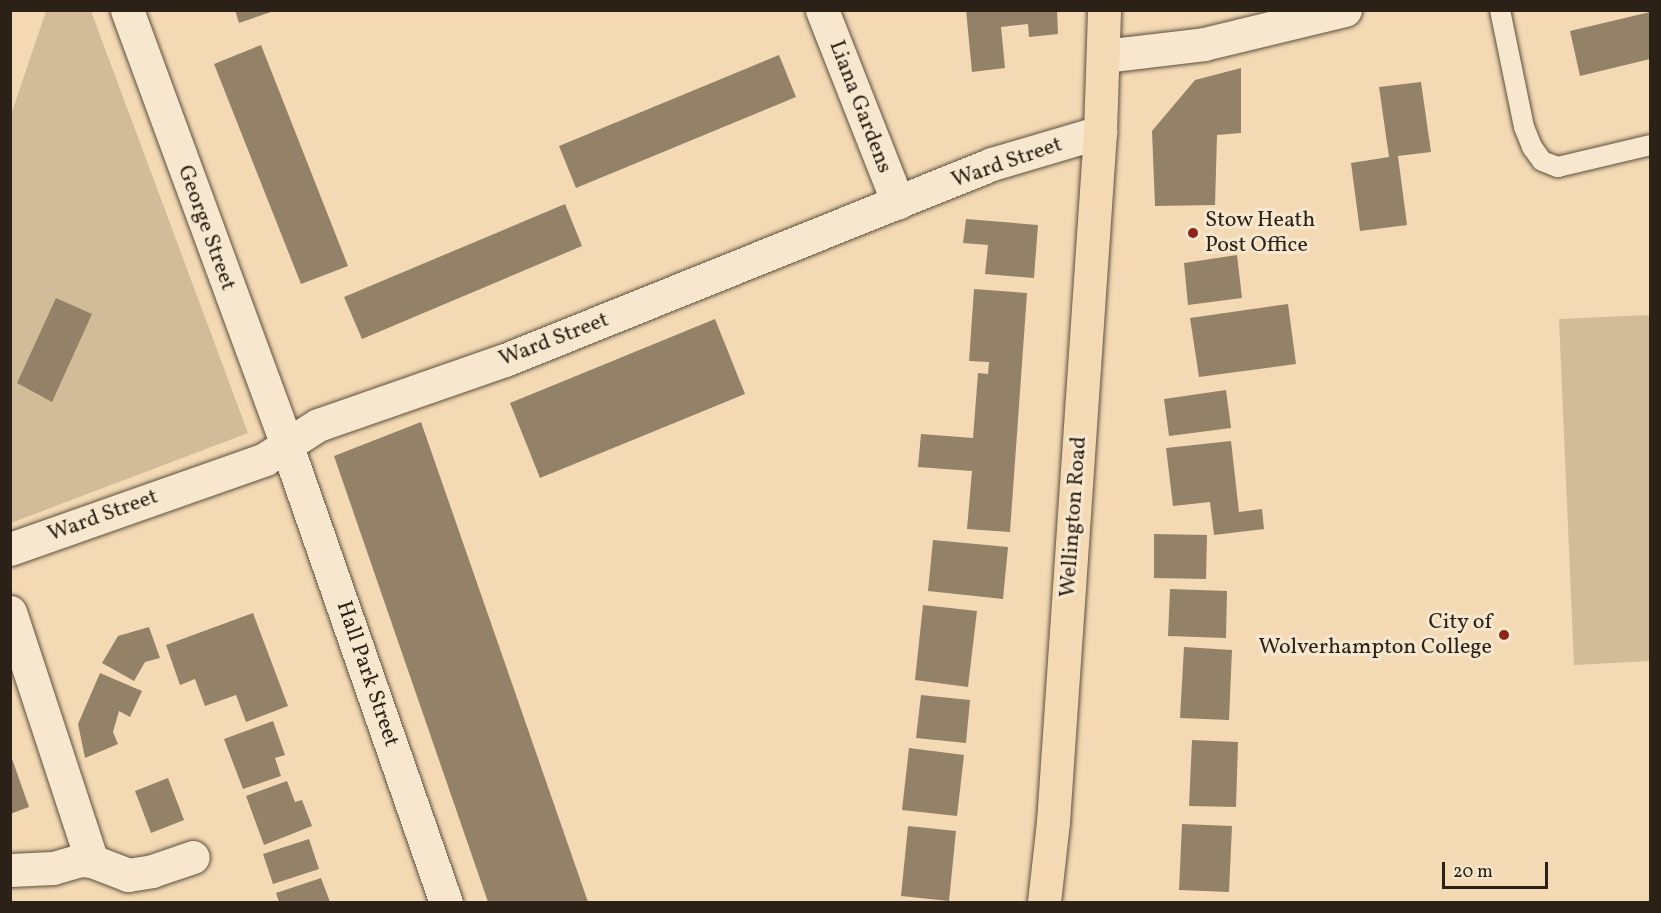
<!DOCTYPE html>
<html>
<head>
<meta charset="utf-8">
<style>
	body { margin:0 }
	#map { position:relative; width:1661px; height:913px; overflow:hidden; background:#f3dab4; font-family:Vollkorn,serif }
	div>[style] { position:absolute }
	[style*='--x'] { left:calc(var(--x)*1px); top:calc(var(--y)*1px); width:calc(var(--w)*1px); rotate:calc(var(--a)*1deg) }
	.green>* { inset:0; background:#d1bb99 }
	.building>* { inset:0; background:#938168 }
	.roads { filter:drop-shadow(0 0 2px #5d4f3e) drop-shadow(0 0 2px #5d4f3e) }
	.lane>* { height:20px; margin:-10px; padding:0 10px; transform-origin:10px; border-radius:10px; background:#f7e7ce }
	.street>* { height:33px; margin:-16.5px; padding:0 16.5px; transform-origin:16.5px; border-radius:16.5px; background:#f7e7ce }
	.secondary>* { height:33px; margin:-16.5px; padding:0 16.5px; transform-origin:16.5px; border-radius:16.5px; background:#f7e7ce }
	.highway>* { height:33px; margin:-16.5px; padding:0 16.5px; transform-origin:16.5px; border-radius:16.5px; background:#f3dab4 }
	.dots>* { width:16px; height:16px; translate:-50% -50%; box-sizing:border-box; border:3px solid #f7e7ce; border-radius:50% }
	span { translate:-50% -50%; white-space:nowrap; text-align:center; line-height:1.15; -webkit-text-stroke:6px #f7e7ce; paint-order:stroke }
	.street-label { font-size:22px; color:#2b2116 }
	.poi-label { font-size:22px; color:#2b2116 }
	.left { translate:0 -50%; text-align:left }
	.right { translate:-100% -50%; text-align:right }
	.frame { position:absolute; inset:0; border:12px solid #2b2116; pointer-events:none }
	.scale { position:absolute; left:1442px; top:862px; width:106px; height:27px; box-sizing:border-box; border:3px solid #2b2116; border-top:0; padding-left:8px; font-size:18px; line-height:21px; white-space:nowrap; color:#2b2116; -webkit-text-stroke:4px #f7e7ce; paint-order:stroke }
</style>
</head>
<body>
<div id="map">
	<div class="green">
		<i style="clip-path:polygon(46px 11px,91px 11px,248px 433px,11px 523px,11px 115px)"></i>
		<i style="clip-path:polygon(1650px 315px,1650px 661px,1574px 665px,1559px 319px)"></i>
	</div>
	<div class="building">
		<i style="clip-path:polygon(235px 10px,273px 10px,274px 11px,239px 23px)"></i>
		<i style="clip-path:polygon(966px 10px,1057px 10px,1058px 34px,1029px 37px,1028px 24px,1001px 27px,1005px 68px,972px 72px)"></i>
		<i style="clip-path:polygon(1650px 12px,1650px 59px,1580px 76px,1570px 31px)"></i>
		<i style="clip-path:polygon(261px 45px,348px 266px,301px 284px,214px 64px)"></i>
		<i style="clip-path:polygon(779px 55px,796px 97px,576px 188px,559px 146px)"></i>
		<i style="clip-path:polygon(1241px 68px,1241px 133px,1217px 135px,1215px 205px,1155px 206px,1152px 131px,1195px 80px)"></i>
		<i style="clip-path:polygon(1421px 82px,1431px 152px,1398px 156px,1407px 225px,1360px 231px,1351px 163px,1389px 157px,1379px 87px)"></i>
		<i style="clip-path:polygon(565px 204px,582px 246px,362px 339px,344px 297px)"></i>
		<i style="clip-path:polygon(966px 219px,1038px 225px,1034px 278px,985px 274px,988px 245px,963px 243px)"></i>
		<i style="clip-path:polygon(1237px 255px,1242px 298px,1188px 305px,1184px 263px)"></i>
		<i style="clip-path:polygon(974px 289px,1027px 293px,1010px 532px,967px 529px,972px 471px,918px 467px,921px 434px,973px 438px,978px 373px,988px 374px,989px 362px,969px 361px)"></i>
		<i style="clip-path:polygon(56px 298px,92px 314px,52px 402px,17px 383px)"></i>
		<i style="clip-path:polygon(1288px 304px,1296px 364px,1199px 377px,1190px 318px)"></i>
		<i style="clip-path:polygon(715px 319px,745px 394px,540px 478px,510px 403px)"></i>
		<i style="clip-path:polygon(1226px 390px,1231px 428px,1169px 436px,1164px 399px)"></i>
		<i style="clip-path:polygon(421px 422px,588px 902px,488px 902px,334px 456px)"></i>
		<i style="clip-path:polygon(1231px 441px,1239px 512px,1262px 509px,1264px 529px,1214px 535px,1210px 502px,1173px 506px,1166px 448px)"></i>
		<i style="clip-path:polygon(1154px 534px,1207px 535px,1206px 579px,1154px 578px)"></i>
		<i style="clip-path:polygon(933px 540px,1008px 547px,1003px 599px,928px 591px)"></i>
		<i style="clip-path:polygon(1170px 589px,1227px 591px,1226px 638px,1168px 636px)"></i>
		<i style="clip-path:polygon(923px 605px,977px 611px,968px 687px,915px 680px)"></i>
		<i style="clip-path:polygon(253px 613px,288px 706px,246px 722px,236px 695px,205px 706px,195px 679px,180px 685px,166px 645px)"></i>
		<i style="clip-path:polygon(149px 627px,160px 658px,145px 662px,134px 681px,102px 663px,118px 636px)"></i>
		<i style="clip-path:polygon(1184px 647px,1232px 650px,1229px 720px,1180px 718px)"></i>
		<i style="clip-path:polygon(100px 673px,142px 691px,130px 717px,119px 711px,113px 732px,118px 744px,85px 758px,78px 724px)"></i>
		<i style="clip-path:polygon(921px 695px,970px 700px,966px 743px,916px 738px)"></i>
		<i style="clip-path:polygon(273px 721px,285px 755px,275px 758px,281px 776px,243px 789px,224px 739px)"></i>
		<i style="clip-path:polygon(1192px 740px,1238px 742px,1236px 807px,1189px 806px)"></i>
		<i style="clip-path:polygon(909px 748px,964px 755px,957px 816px,902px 810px)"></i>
		<i style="clip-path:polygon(10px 753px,29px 807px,10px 814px)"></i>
		<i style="clip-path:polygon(168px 778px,184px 820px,151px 833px,135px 791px)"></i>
		<i style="clip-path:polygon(287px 781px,295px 802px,302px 800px,312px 826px,264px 845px,246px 796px)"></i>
		<i style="clip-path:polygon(1182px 824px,1232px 826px,1229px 892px,1179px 890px)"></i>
		<i style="clip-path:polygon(908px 826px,956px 831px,949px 901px,901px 896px)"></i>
		<i style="clip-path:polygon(309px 839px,319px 869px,273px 884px,263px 854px)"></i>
		<i style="clip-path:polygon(321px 878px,330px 902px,279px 902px,276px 893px)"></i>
	</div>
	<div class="roads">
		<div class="lane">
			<i style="--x:1500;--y:10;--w:119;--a:78.4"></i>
			<i style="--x:1524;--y:127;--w:22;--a:68"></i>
			<i style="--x:1532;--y:147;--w:17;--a:54"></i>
			<i style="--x:1542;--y:161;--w:17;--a:21"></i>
			<i style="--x:1558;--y:167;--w:95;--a:-13.4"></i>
		</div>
		<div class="street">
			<i style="--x:127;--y:10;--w:464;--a:69.8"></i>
			<i style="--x:287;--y:446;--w:483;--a:70.8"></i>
			<i style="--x:822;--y:10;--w:207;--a:68.5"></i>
			<i style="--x:10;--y:549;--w:270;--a:-19.4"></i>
			<i style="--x:265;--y:459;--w:63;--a:-32.7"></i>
			<i style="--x:318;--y:425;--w:198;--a:-19.2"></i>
			<i style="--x:505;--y:360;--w:525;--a:-21.92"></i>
			<i style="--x:992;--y:164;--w:113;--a:-16.5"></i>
			<i style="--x:10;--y:612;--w:262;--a:71.8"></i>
			<i style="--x:10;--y:870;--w:43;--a:-2.7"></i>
			<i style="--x:53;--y:868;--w:29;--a:-16"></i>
			<i style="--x:81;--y:860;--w:11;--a:5"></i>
			<i style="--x:92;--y:861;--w:39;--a:21"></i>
			<i style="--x:128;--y:875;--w:24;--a:-9"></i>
			<i style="--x:152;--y:871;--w:43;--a:-18.9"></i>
		</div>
		<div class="secondary">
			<i style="--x:1104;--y:56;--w:101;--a:-6.8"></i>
			<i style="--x:1204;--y:44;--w:145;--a:-13.6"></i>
		</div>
		<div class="highway">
			<i style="--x:1044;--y:902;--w:81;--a:-83.6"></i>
			<i style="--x:1053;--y:822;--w:692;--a:-86.1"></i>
			<i style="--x:1100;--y:132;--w:122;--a:-88.1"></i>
		</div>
	</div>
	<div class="dots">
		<i style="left:1193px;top:233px;background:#8f2418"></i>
		<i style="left:1504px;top:635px;background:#8f2418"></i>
	</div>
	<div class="street-label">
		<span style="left:860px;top:107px;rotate:69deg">Liana Gardens</span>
		<span style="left:1007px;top:163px;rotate:-19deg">Ward Street</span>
		<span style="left:206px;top:228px;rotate:70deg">George Street</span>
		<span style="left:554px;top:340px;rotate:-21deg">Ward Street</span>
		<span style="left:103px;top:516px;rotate:-20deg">Ward Street</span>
		<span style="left:1074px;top:517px;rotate:-86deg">Wellington Road</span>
		<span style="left:367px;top:674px;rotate:71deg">Hall Park Street</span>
	</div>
	<div class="poi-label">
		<span class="left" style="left:1205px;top:233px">Stow Heath<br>Post Office</span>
		<span class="right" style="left:1492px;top:635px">City of<br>Wolverhampton College</span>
	</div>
	<div class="frame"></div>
	<div class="scale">20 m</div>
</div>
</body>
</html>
